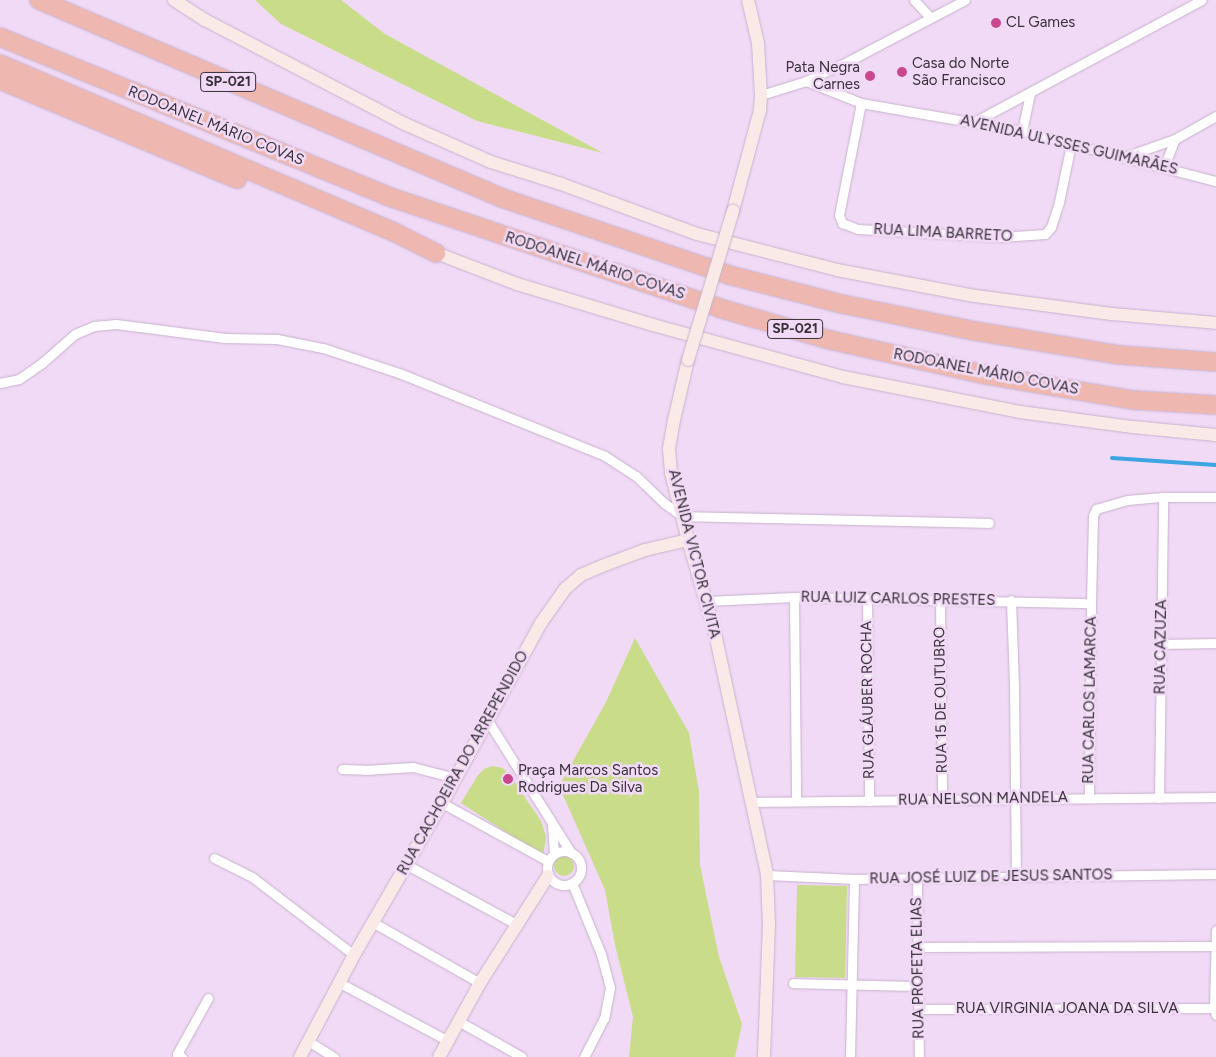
<!DOCTYPE html>
<html>
<head>
<meta charset="utf-8">
<style>
	body { margin:0 }
	#map { position:relative; width:1216px; height:1057px; overflow:hidden; background:#f1daf6; font-family:Figtree,sans-serif }
	div>[style] { position:absolute }
	[style*='--x'] { left:calc(var(--x)*1px); top:calc(var(--y)*1px); width:calc(var(--w)*1px); rotate:calc(var(--a)*1deg) }
	.green>* { inset:0; background:#c9dc89 }
	.round { border-radius:50% }
	.stream>* { height:4px; margin:-2px; padding:0 2px; transform-origin:2px; border-radius:2px; background:#3ea4e2 }
	.roads { filter:drop-shadow(0 0 1px #c8b2cd) drop-shadow(0 0 1px #c8b2cd) }
	.street>* { height:9px; margin:-4.5px; padding:0 4.5px; transform-origin:4.5px; border-radius:4.5px; background:#fff }
	.street>.ring { margin:-4.5px; padding:0; box-sizing:content-box; background:none; border:9px solid #fff; border-radius:50% }
	.secondary>* { height:12px; margin:-6px; padding:0 6px; transform-origin:6px; border-radius:6px; background:#faeae7 }
	.highway>* { height:18px; margin:-9px; padding:0 9px; transform-origin:9px; border-radius:9px; background:#eeb8b0 }
	.bridges { filter:drop-shadow(0 0 1px #c8b2cd) drop-shadow(0 0 1px #c8b2cd) }
	.secondary-bridge>* { height:12px; margin:-6px; padding:0 6px; transform-origin:6px; border-radius:6px; background:#faeae7 }
	.dots>* { width:14px; height:14px; translate:-50% -50%; box-sizing:border-box; border:2px solid #f1daf6; border-radius:50% }
	span { translate:-50% -50%; white-space:nowrap; text-align:center; line-height:1.15; -webkit-text-stroke:5px #f1daf6; paint-order:stroke }
	.shield-label span { padding:1px 4px; background:#f1daf6; border:1px solid; border-radius:4px; -webkit-text-stroke-width:0 }
	.shield-label { font-size:14px; color:#38303a; font-weight:700 }
	.poi-label { font-size:15px; color:#38303a }
	.left { translate:0 -50%; text-align:left }
	.right { translate:-100% -50%; text-align:right }
	.street-label { font-size:15px; color:#38303a }
</style>
</head>
<body>
<div id="map">
	<div class="green">
		<i style="clip-path:polygon(255px 0,341px 0,385px 34px,603px 153px,477px 121px,281px 24px)"></i>
		<i style="clip-path:polygon(635px 638px,689px 733px,699px 792px,700px 865px,719px 957px,742px 1024px,735px 1057px,629px 1057px,633px 1017px,615px 945px,605px 890px,559px 786px,606px 702px)"></i>
		<i style="clip-path:polygon(492px 766px,503px 768px,512px 778px,541px 821px,546px 837px,543px 856px,461px 803px,478px 775px,484px 769px)"></i>
		<i class="round" style="left:554px;top:856px;width:20px;height:20px"></i>
		<i style="clip-path:polygon(797px 885px,847px 886px,845px 978px,795px 977px)"></i>
	</div>
	<div class="stream">
		<i style="--x:1112;--y:458;--w:104;--a:3.9"></i>
	</div>
	<div class="roads">
		<div class="street">
			<i style="--x:914;--y:0;--w:23;--a:47"></i>
			<i style="--x:806;--y:81;--w:59;--a:21.8"></i>
			<i style="--x:861;--y:103;--w:163;--a:9.9"></i>
			<i style="--x:1022;--y:131;--w:200;--a:14.5"></i>
			<i style="--x:761;--y:95;--w:47;--a:-17.3"></i>
			<i style="--x:806;--y:81;--w:38;--a:-25"></i>
			<i style="--x:841;--y:65;--w:140;--a:-27.7"></i>
			<i style="--x:861;--y:103;--w:114;--a:101.1"></i>
			<i style="--x:839;--y:215;--w:9;--a:69"></i>
			<i style="--x:842;--y:223;--w:17;--a:21"></i>
			<i style="--x:858;--y:229;--w:142;--a:3.2"></i>
			<i style="--x:1000;--y:237;--w:45;--a:-3.8"></i>
			<i style="--x:1045;--y:234;--w:9;--a:-49"></i>
			<i style="--x:1051;--y:227;--w:26;--a:-72"></i>
			<i style="--x:1059;--y:202;--w:59;--a:-78.3"></i>
			<i style="--x:976;--y:121;--w:256;--a:-28.2"></i>
			<i style="--x:1022;--y:131;--w:38;--a:-78"></i>
			<i style="--x:1124;--y:157;--w:54;--a:-19.4"></i>
			<i style="--x:1175;--y:139;--w:47;--a:-29.3"></i>
			<i style="--x:1164;--y:167;--w:30;--a:-69"></i>
			<i style="--x:0;--y:383;--w:19;--a:-12"></i>
			<i style="--x:19;--y:379;--w:28;--a:-35"></i>
			<i style="--x:42;--y:363;--w:44;--a:-41.3"></i>
			<i style="--x:75;--y:334;--w:21;--a:-23"></i>
			<i style="--x:94;--y:326;--w:22;--a:-5"></i>
			<i style="--x:116;--y:324;--w:110;--a:7.3"></i>
			<i style="--x:225;--y:338;--w:52;--a:1.1"></i>
			<i style="--x:277;--y:339;--w:47;--a:11.1"></i>
			<i style="--x:323;--y:348;--w:80;--a:18.2"></i>
			<i style="--x:399;--y:373;--w:222;--a:21.9"></i>
			<i style="--x:605;--y:456;--w:37;--a:33"></i>
			<i style="--x:636;--y:476;--w:39;--a:44"></i>
			<i style="--x:664;--y:503;--w:22;--a:36"></i>
			<i style="--x:682;--y:516;--w:307;--a:1.3"></i>
			<i style="--x:794;--y:597;--w:203;--a:89.4"></i>
			<i style="--x:867;--y:600;--w:201;--a:89.4"></i>
			<i style="--x:940;--y:600;--w:200;--a:89.4"></i>
			<i style="--x:1011;--y:600;--w:88;--a:88"></i>
			<i style="--x:1014;--y:688;--w:189;--a:89.4"></i>
			<i style="--x:706;--y:601;--w:88;--a:-2.6"></i>
			<i style="--x:794;--y:597;--w:297;--a:1.2"></i>
			<i style="--x:1161;--y:644;--w:55;--a:-1"></i>
			<i style="--x:488;--y:721;--w:156;--a:57.8"></i>
			<i style="--x:342;--y:769;--w:23;--a:2"></i>
			<i style="--x:365;--y:770;--w:48;--a:-3.6"></i>
			<i style="--x:413;--y:767;--w:43;--a:14.7"></i>
			<i style="--x:1089;--y:796;--w:193;--a:-89.4"></i>
			<i style="--x:1091;--y:603;--w:87;--a:-88.7"></i>
			<i style="--x:1093;--y:516;--w:8;--a:-67"></i>
			<i style="--x:1096;--y:509;--w:32;--a:-16"></i>
			<i style="--x:1127;--y:500;--w:36;--a:-5"></i>
			<i style="--x:1163;--y:497;--w:53;--a:0"></i>
			<i style="--x:1159;--y:798;--w:301;--a:-89.2"></i>
			<i style="--x:751;--y:802;--w:465;--a:-0.6"></i>
			<i style="--x:442;--y:803;--w:121;--a:28.7"></i>
			<i style="--x:552;--y:824;--w:30;--a:86"></i>
			<i class="ring" style="left:547px;top:851px;width:25px;height:25px"></i>
			<i style="--x:214;--y:858;--w:42;--a:26.6"></i>
			<i style="--x:252;--y:877;--w:128;--a:37.4"></i>
			<i style="--x:407;--y:865;--w:124;--a:28.4"></i>
			<i style="--x:767;--y:875;--w:87;--a:2.6"></i>
			<i style="--x:854;--y:879;--w:362;--a:-0.8"></i>
			<i style="--x:917;--y:879;--w:178;--a:89.4"></i>
			<i style="--x:572;--y:883;--w:77;--a:67.8"></i>
			<i style="--x:601;--y:954;--w:35;--a:75"></i>
			<i style="--x:610;--y:988;--w:31;--a:101"></i>
			<i style="--x:604;--y:1018;--w:44;--a:117.1"></i>
			<i style="--x:374;--y:923;--w:122;--a:29.5"></i>
			<i style="--x:1216;--y:930;--w:78;--a:91.5"></i>
			<i style="--x:1214;--y:1008;--w:7;--a:74"></i>
			<i style="--x:919;--y:947;--w:297;--a:-0.2"></i>
			<i style="--x:340;--y:983;--w:123;--a:28.2"></i>
			<i style="--x:793;--y:983;--w:126;--a:1.4"></i>
			<i style="--x:919;--y:1009;--w:297;--a:-0.2"></i>
			<i style="--x:460;--y:1022;--w:71;--a:29.4"></i>
			<i style="--x:308;--y:1041;--w:31;--a:32"></i>
			<i style="--x:182;--y:1057;--w:6;--a:-149"></i>
			<i style="--x:177;--y:1054;--w:64;--a:-61"></i>
			<i style="--x:850;--y:1057;--w:178;--a:-88.7"></i>
		</div>
		<div class="secondary">
			<i style="--x:174;--y:0;--w:37;--a:33"></i>
			<i style="--x:205;--y:20;--w:225;--a:27.5"></i>
			<i style="--x:405;--y:124;--w:94;--a:23.8"></i>
			<i style="--x:491;--y:162;--w:73;--a:17.4"></i>
			<i style="--x:561;--y:184;--w:145;--a:20.2"></i>
			<i style="--x:697;--y:234;--w:145;--a:14.4"></i>
			<i style="--x:837;--y:270;--w:140;--a:10.7"></i>
			<i style="--x:975;--y:296;--w:138;--a:7.5"></i>
			<i style="--x:1112;--y:314;--w:104;--a:4.9"></i>
			<i style="--x:733;--y:211;--w:105;--a:-75"></i>
			<i style="--x:760;--y:110;--w:15;--a:-86"></i>
			<i style="--x:761;--y:95;--w:52;--a:-93.3"></i>
			<i style="--x:758;--y:43;--w:44;--a:-103.1"></i>
			<i style="--x:436;--y:253;--w:87;--a:20.9"></i>
			<i style="--x:517;--y:284;--w:142;--a:16.8"></i>
			<i style="--x:653;--y:325;--w:197;--a:15.3"></i>
			<i style="--x:843;--y:377;--w:180;--a:11.2"></i>
			<i style="--x:1020;--y:412;--w:114;--a:7.6"></i>
			<i style="--x:1133;--y:427;--w:83;--a:5.5"></i>
			<i style="--x:688;--y:360;--w:62;--a:103.1"></i>
			<i style="--x:674;--y:420;--w:29;--a:100"></i>
			<i style="--x:669;--y:449;--w:24;--a:85"></i>
			<i style="--x:671;--y:473;--w:69;--a:75.8"></i>
			<i style="--x:688;--y:540;--w:93;--a:73.7"></i>
			<i style="--x:714;--y:629;--w:252;--a:77.8"></i>
			<i style="--x:767;--y:875;--w:50;--a:87.7"></i>
			<i style="--x:769;--y:925;--w:132;--a:92.2"></i>
			<i style="--x:300;--y:1057;--w:115;--a:-62.1"></i>
			<i style="--x:354;--y:955;--w:176;--a:-59.9"></i>
			<i style="--x:442;--y:803;--w:205;--a:-61.2"></i>
			<i style="--x:541;--y:623;--w:42;--a:-54.8"></i>
			<i style="--x:565;--y:589;--w:21;--a:-41"></i>
			<i style="--x:581;--y:575;--w:23;--a:-23"></i>
			<i style="--x:602;--y:566;--w:46;--a:-20.4"></i>
			<i style="--x:645;--y:550;--w:44;--a:-13.1"></i>
			<i style="--x:439;--y:1057;--w:85;--a:-61"></i>
			<i style="--x:480;--y:983;--w:127;--a:-57.6"></i>
		</div>
		<div class="highway">
			<i style="--x:39;--y:0;--w:504;--a:23.15"></i>
			<i style="--x:502;--y:198;--w:240;--a:18.7"></i>
			<i style="--x:729;--y:275;--w:117;--a:14.4"></i>
			<i style="--x:842;--y:304;--w:136;--a:11.5"></i>
			<i style="--x:975;--y:331;--w:147;--a:9.4"></i>
			<i style="--x:1120;--y:355;--w:96;--a:4.2"></i>
			<i style="--x:0;--y:37;--w:418;--a:22.3"></i>
			<i style="--x:387;--y:196;--w:350;--a:18.6"></i>
			<i style="--x:719;--y:308;--w:116;--a:16.1"></i>
			<i style="--x:830;--y:340;--w:160;--a:12.6"></i>
			<i style="--x:986;--y:375;--w:148;--a:9.7"></i>
			<i style="--x:1132;--y:400;--w:84;--a:3.4"></i>
			<i style="--x:0;--y:64;--w:431;--a:23.1"></i>
			<i style="--x:396;--y:233;--w:45;--a:26.6"></i>
			<i style="--x:0;--y:80;--w:257;--a:22.7"></i>
		</div>
	</div>
	<div class="bridges">
		<div class="secondary-bridge">
			<i style="--x:688;--y:360;--w:156;--a:-73.2"></i>
		</div>
	</div>
	<div class="dots">
		<i style="left:996px;top:23px;background:#ca478d"></i>
		<i style="left:902px;top:72px;background:#ca478d"></i>
		<i style="left:870px;top:76px;background:#ca478d"></i>
		<i style="left:508px;top:779px;background:#ca478d"></i>
	</div>
	<div class="shield-label">
		<span style="left:228px;top:82px">SP-021</span>
		<span style="left:795px;top:329px">SP-021</span>
	</div>
	<div class="poi-label">
		<span class="left" style="left:1006px;top:23px">CL Games</span>
		<span class="left" style="left:912px;top:72px">Casa do Norte<br>São Francisco</span>
		<span class="right" style="left:860px;top:76px">Pata Negra<br>Carnes</span>
		<span class="left" style="left:518px;top:779px">Praça Marcos Santos<br>Rodrigues Da Silva</span>
	</div>
	<div class="street-label">
		<span style="left:216px;top:126px;rotate:22deg">RODOANEL MÁRIO COVAS</span>
		<span style="left:1069px;top:145px;rotate:13deg">AVENIDA ULYSSES GUIMARÃES</span>
		<span style="left:943px;top:233px;rotate:3deg">RUA LIMA BARRETO</span>
		<span style="left:595px;top:266px;rotate:18deg">RODOANEL MÁRIO COVAS</span>
		<span style="left:986px;top:372px;rotate:11deg">RODOANEL MÁRIO COVAS</span>
		<span style="left:694px;top:554px;rotate:76deg">AVENIDA VICTOR CIVITA</span>
		<span style="left:898px;top:599px;rotate:1deg">RUA LUIZ CARLOS PRESTES</span>
		<span style="left:1161px;top:647px;rotate:-89deg">RUA CAZUZA</span>
		<span style="left:868px;top:700px;rotate:-91deg">RUA GLÁUBER ROCHA</span>
		<span style="left:941px;top:700px;rotate:-91deg">RUA 15 DE OUTUBRO</span>
		<span style="left:1090px;top:700px;rotate:-89deg">RUA CARLOS LAMARCA</span>
		<span style="left:463px;top:763px;rotate:-61deg">RUA CACHOEIRA DO ARREPENDIDO</span>
		<span style="left:983px;top:799px;rotate:-1deg">RUA NELSON MANDELA</span>
		<span style="left:991px;top:877px;rotate:-1deg">RUA JOSÉ LUIZ DE JESUS SANTOS</span>
		<span style="left:918px;top:968px;rotate:-91deg">RUA PROFETA ELIAS</span>
		<span style="left:1067px;top:1009px">RUA VIRGINIA JOANA DA SILVA</span>
	</div>
</div>
</body>
</html>
